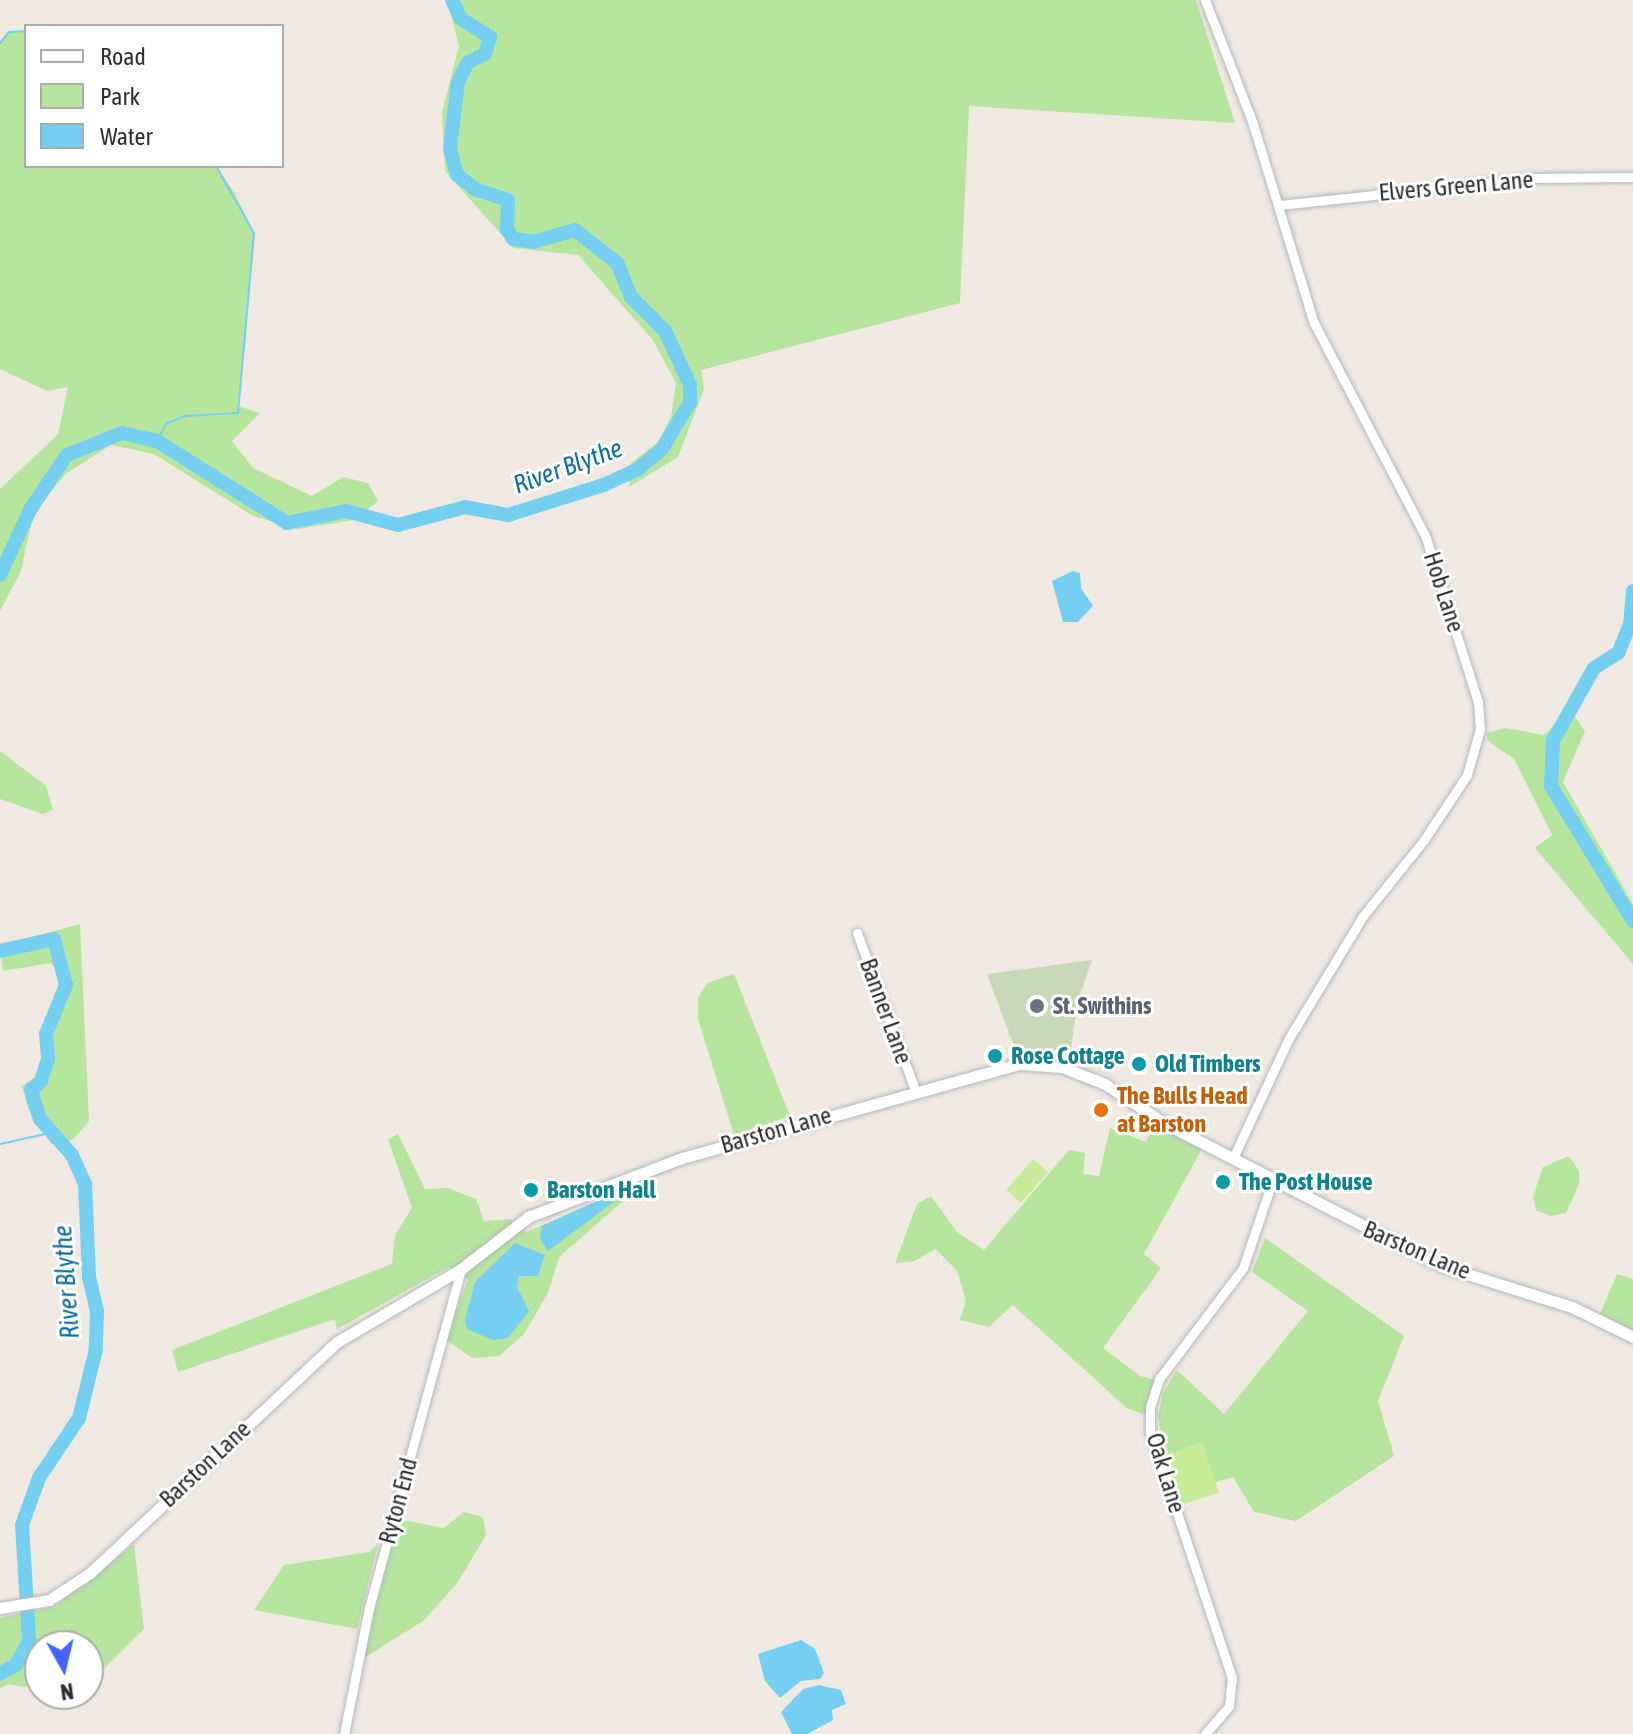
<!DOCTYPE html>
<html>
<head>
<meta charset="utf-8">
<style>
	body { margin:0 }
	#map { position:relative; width:1633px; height:1734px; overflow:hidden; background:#efe9e1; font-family:"Asap Condensed",sans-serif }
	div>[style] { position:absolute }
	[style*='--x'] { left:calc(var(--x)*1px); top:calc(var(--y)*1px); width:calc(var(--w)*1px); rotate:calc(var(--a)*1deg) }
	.green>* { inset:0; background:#b6e59e }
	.cemetery>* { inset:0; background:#c8d9b8 }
	.pitch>* { inset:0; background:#c9ec9a }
	.water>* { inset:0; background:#75cff0 }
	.stream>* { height:2px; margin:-1px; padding:0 1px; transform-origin:1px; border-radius:1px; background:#75cff0 }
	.river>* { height:14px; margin:-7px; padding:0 7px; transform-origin:7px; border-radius:7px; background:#75cff0 }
	.roads { filter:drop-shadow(0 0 2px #b4b7c1) drop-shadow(0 0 2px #b4b7c1) }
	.minor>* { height:9px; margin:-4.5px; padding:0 4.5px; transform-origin:4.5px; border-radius:4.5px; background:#fff }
	.tertiary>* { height:11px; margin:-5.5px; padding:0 5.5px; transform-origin:5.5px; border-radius:5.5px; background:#fff }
	.dots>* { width:22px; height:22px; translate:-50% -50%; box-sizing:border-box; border:4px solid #fff; border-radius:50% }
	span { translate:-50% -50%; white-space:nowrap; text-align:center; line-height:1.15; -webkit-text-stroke:6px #fff; paint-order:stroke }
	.street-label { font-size:24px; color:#2e2e2e }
	.worship-label { font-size:24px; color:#5b616d; font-weight:700 }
	.left { translate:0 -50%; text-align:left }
	.culture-label { font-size:24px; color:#0d838f; font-weight:700 }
	.food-label { font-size:24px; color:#c56008; font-weight:700 }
	.water-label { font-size:26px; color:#0d6fa3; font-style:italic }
	.legend { position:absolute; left:24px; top:24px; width:260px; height:144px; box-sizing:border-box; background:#fff; border:2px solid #ababab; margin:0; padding:10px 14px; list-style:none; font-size:24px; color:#2e2e2e }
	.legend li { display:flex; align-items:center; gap:16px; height:40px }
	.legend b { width:40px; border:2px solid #ababab }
	.north { position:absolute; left:24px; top:1630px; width:80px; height:80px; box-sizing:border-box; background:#fff; border:2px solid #ababab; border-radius:50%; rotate:172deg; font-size:22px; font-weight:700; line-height:32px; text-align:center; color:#2e2e2e }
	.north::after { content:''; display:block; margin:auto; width:28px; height:36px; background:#4264fb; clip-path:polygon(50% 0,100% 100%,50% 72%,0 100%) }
</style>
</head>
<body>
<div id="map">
	<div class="green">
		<i style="clip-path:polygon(447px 0,1196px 0,1235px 123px,969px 106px,960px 303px,701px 370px,704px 389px,678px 457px,629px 487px,631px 463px,658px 442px,671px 417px,676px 383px,653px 340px,578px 255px,513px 248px,445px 171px,442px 113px,459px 46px)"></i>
		<i style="clip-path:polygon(26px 31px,26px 166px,216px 166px,234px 192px,254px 233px,238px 406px,260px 413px,232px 441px,253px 468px,312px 496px,343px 477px,368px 483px,378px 501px,354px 520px,298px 529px,253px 516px,154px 454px,111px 445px,67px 473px,34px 510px,21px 571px,0 611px,0 489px,58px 434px,68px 387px,47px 391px,0 369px,0 44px,9px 32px)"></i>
		<i style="clip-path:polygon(1570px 710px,1585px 731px,1563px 782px,1633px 904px,1633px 964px,1535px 848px,1552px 835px,1514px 759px,1487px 740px,1487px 733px,1506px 728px,1544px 735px)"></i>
		<i style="clip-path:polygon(0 751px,46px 786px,53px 810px,43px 814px,0 799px)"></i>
		<i style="clip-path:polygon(80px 924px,89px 1121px,73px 1140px,51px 1144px,28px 1108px,22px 1086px,50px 1067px,52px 1049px,46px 1034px,66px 985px,51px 963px,3px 971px,0 946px)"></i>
		<i style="clip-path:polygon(734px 974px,790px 1116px,734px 1135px,698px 1019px,698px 998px,707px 983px)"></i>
		<i style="clip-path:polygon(1154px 1124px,1203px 1147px,1144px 1254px,1161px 1268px,1103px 1348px,1140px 1376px,1154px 1380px,1145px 1414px,1128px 1409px,1013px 1305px,989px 1327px,960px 1320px,966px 1301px,957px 1271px,936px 1249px,914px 1261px,895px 1263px,917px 1204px,931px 1196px,957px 1232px,984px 1250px,1069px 1150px,1085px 1153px,1083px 1174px,1099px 1176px,1110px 1128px,1146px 1142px)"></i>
		<i style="clip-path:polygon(398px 1134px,425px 1189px,448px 1188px,476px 1199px,484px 1221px,510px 1219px,527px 1232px,624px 1189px,622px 1202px,559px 1257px,548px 1293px,524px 1334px,499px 1356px,472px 1358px,446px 1340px,468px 1279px,449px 1267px,337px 1329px,335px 1319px,178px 1372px,172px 1350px,392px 1264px,395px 1235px,412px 1208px,388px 1139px)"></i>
		<i style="clip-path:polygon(1569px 1156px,1579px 1171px,1579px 1184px,1566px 1213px,1550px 1216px,1536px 1210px,1533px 1197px,1543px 1167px)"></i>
		<i style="clip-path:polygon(1265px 1238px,1404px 1336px,1378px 1401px,1394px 1456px,1296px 1521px,1254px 1512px,1233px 1477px,1215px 1482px,1202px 1443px,1165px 1455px,1158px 1417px,1163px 1393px,1177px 1370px,1224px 1414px,1308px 1311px,1252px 1272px)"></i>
		<i style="clip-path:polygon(1617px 1274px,1633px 1279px,1633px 1332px,1600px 1314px)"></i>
		<i style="clip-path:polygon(464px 1512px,483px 1517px,486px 1535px,458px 1582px,423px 1621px,364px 1658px,397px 1519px,444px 1528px)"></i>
		<i style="clip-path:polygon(134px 1544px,144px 1629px,88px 1685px,88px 1646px,40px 1646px,40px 1690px,9px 1684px,0 1688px,0 1618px,56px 1606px)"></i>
		<i style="clip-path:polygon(378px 1544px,357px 1629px,254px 1610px,284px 1565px,369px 1552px)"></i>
	</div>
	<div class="cemetery">
		<i style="clip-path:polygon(1092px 960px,1078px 1000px,1069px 1063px,1018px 1057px,987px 974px)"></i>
	</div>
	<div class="pitch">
		<i style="clip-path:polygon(1033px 1159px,1048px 1172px,1021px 1203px,1006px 1190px)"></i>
		<i style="clip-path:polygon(1202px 1442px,1219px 1493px,1181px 1505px,1165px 1455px)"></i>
	</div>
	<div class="water">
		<i style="clip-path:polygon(1073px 571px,1080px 573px,1081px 588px,1093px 606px,1078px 622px,1063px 622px,1052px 581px)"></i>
		<i style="clip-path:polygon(606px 1197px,615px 1201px,548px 1251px,540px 1239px,542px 1226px)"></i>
		<i style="clip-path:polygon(515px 1243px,545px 1255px,538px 1276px,519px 1276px,517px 1287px,529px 1311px,508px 1338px,493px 1340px,467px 1329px,465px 1320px,475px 1282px)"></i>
		<i style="clip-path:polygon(801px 1640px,815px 1649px,824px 1673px,820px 1679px,801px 1681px,780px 1698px,765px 1681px,758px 1654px)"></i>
		<i style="clip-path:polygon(819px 1685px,841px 1690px,846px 1704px,832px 1710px,833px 1720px,807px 1734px,792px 1734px,781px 1712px,803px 1689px)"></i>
	</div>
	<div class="stream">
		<i style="--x:0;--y:43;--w:14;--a:-51"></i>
		<i style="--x:9;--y:32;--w:17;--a:-3"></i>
		<i style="--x:157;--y:441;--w:19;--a:-62"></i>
		<i style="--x:166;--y:424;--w:21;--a:-23"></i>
		<i style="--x:185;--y:416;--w:53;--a:-3.2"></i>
		<i style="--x:238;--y:413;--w:181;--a:-84.9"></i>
		<i style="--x:254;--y:233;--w:77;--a:-119.6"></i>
		<i style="--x:0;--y:1144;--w:51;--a:-12.4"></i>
	</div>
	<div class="river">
		<i style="--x:0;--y:575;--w:72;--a:-65.2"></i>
		<i style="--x:30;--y:510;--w:66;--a:-56.1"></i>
		<i style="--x:67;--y:455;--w:59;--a:-21.8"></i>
		<i style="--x:122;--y:433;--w:36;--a:13"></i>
		<i style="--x:157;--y:441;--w:154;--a:32.2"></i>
		<i style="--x:287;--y:523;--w:60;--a:-11.5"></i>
		<i style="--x:346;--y:511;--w:54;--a:15.1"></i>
		<i style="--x:398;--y:525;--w:69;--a:-15"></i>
		<i style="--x:465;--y:507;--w:44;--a:10.5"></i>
		<i style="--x:508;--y:515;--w:101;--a:-17.4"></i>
		<i style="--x:604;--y:485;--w:38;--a:-25"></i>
		<i style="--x:638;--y:469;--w:31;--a:-40"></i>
		<i style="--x:662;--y:449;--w:55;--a:-59.2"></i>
		<i style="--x:690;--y:402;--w:17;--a:-90"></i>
		<i style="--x:690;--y:385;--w:60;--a:-114.8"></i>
		<i style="--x:665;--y:331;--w:48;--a:-135"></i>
		<i style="--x:631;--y:297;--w:37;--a:-112"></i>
		<i style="--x:617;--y:263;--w:53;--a:-141.8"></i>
		<i style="--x:575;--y:230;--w:44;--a:164.1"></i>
		<i style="--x:533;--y:242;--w:20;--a:-171"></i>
		<i style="--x:513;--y:239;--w:12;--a:-121"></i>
		<i style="--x:507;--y:229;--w:29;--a:-88"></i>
		<i style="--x:508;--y:200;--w:35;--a:-162"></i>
		<i style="--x:475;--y:189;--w:23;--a:-142"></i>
		<i style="--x:457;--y:175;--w:28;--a:-105"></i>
		<i style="--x:450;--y:148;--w:66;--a:-83.1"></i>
		<i style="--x:458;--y:82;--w:22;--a:-63"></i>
		<i style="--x:468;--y:62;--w:19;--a:-25"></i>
		<i style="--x:485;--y:54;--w:18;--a:-74"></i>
		<i style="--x:490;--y:37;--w:34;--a:-148"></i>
		<i style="--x:461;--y:19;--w:21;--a:-115"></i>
		<i style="--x:1633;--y:591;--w:33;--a:95"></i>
		<i style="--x:1630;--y:624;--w:31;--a:112"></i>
		<i style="--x:1618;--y:653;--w:28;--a:148"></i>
		<i style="--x:1594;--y:668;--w:84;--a:119.3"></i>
		<i style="--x:1553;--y:741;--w:45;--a:92.5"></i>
		<i style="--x:1551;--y:786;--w:158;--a:58.7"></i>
		<i style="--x:0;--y:951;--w:55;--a:-12.5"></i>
		<i style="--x:54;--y:939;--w:48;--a:75.4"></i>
		<i style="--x:66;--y:985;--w:53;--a:112.2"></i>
		<i style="--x:46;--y:1034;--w:25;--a:85"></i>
		<i style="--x:48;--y:1059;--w:23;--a:108"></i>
		<i style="--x:41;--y:1081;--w:13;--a:138"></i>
		<i style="--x:31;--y:1090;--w:30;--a:73"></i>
		<i style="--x:40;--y:1119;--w:48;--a:48.4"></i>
		<i style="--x:72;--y:1155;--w:32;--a:66"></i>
		<i style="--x:85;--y:1184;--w:93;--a:87.5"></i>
		<i style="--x:89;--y:1277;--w:35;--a:77"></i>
		<i style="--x:97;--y:1311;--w:38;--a:92"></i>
		<i style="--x:96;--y:1349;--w:71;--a:103.8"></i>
		<i style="--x:79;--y:1418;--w:72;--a:123.7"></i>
		<i style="--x:39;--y:1478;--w:50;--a:109.9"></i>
		<i style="--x:22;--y:1525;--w:116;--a:86.5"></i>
		<i style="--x:29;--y:1641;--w:27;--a:118"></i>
		<i style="--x:16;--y:1665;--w:18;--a:151"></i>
	</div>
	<div class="roads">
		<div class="minor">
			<i style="--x:1205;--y:0;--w:133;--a:68.8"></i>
			<i style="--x:1253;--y:124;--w:208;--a:73"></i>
			<i style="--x:1314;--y:323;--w:239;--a:62.4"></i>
			<i style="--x:1425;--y:535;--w:175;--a:72.4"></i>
			<i style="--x:1478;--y:702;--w:27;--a:86"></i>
			<i style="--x:1480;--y:729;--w:48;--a:105.8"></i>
			<i style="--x:1467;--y:775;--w:78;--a:123.5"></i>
			<i style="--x:1424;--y:840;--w:97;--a:128.8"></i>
			<i style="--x:1363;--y:916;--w:143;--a:121.2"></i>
			<i style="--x:1289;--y:1038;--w:132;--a:115"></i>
			<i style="--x:1280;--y:205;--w:253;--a:-6.1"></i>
			<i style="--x:1532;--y:178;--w:101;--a:-0.6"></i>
			<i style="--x:857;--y:933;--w:167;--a:69.7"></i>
			<i style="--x:344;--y:1734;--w:128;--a:-78.8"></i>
			<i style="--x:369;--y:1608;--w:351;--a:-74.8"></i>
			<i style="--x:1205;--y:1734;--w:37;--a:-49"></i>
			<i style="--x:1229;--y:1706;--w:28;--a:-84"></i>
			<i style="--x:1232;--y:1678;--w:259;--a:-108.4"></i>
			<i style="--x:1150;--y:1432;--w:25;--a:-90"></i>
			<i style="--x:1150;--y:1407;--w:29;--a:-72"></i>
			<i style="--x:1159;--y:1379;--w:139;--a:-52.9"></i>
			<i style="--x:1243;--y:1268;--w:91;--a:-71.4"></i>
		</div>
		<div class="tertiary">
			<i style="--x:0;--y:1608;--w:50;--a:-9.3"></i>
			<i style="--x:49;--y:1600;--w:49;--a:-33.4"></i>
			<i style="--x:90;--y:1573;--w:338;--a:-43.1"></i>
			<i style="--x:337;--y:1342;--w:144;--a:-30.5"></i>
			<i style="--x:461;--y:1269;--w:85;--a:-37.8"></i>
			<i style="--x:528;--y:1217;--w:165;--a:-21"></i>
			<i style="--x:682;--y:1158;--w:350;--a:-15.6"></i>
			<i style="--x:1019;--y:1064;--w:43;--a:4"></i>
			<i style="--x:1062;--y:1067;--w:46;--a:21.6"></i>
			<i style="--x:1105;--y:1084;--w:71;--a:33.5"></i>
			<i style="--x:1164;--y:1123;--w:313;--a:27.2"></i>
			<i style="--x:1442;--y:1266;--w:136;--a:17.5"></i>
			<i style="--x:1572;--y:1307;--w:68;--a:26.2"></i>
		</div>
	</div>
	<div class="dots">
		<i style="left:1037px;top:1006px;background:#6b7280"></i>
		<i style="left:995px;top:1056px;background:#0f9aa8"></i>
		<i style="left:1139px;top:1064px;background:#0f9aa8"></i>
		<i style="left:1101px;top:1110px;background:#e8710a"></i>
		<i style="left:1223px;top:1182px;background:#0f9aa8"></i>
		<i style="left:531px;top:1190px;background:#0f9aa8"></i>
	</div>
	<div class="street-label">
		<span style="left:1456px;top:186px;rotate:-5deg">Elvers Green Lane</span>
		<span style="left:1444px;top:592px;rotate:72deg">Hob Lane</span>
		<span style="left:886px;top:1011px;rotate:70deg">Banner Lane</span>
		<span style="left:776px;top:1130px;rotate:-16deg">Barston Lane</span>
		<span style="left:1417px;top:1250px;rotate:23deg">Barston Lane</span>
		<span style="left:205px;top:1464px;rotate:-43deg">Barston Lane</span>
		<span style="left:1166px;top:1473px;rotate:73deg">Oak Lane</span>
		<span style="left:398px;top:1501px;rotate:-75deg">Ryton End</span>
	</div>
	<div class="worship-label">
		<span class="left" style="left:1053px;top:1006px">St. Swithins</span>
	</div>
	<div class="culture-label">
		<span class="left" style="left:1011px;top:1056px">Rose Cottage</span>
		<span class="left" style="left:1155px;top:1064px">Old Timbers</span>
		<span class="left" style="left:1239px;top:1182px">The Post House</span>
		<span class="left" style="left:547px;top:1190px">Barston Hall</span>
	</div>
	<div class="food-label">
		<span class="left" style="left:1117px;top:1110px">The Bulls Head<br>at Barston</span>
	</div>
	<div class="water-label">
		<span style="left:568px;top:467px;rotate:-20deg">River Blythe</span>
		<span style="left:67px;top:1282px;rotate:-94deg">River Blythe</span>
	</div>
	<ul class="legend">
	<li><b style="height:10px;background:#fff"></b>Road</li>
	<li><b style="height:22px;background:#b6e59e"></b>Park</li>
	<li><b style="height:22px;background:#75cff0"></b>Water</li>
	</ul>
	<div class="north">N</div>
</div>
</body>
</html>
